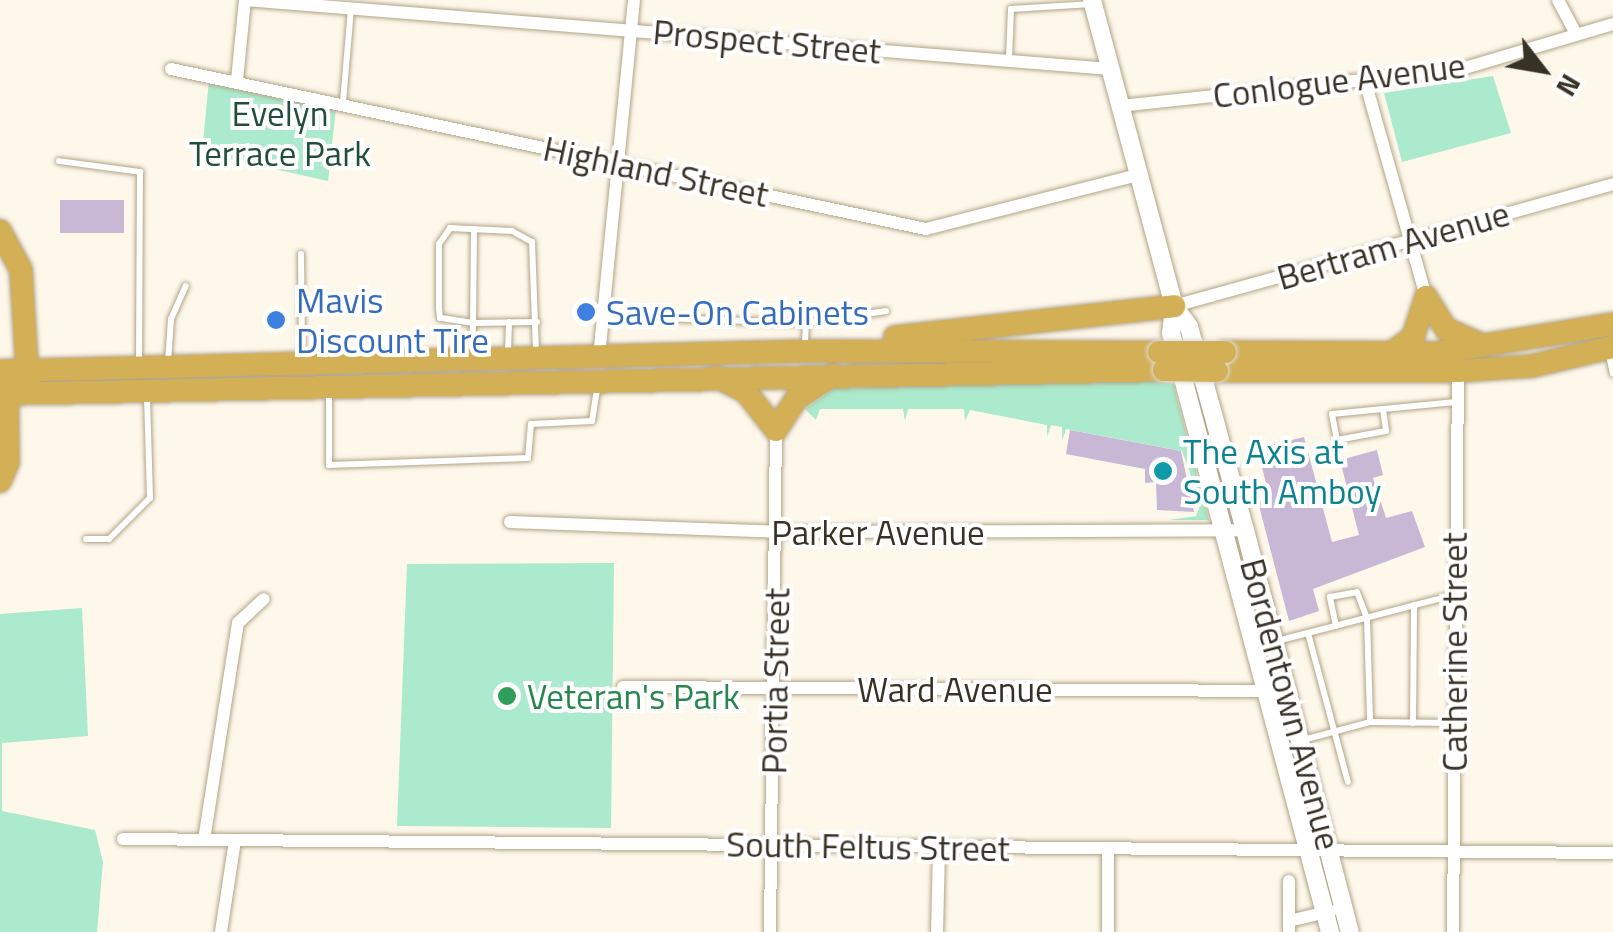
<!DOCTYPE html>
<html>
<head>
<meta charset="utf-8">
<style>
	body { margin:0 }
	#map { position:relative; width:1613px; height:932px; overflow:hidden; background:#fef8eb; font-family:"Titillium Web",sans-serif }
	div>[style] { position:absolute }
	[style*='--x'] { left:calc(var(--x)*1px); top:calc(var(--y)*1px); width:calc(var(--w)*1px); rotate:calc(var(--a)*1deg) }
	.green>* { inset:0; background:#abeacc }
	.building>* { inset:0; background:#c8b7d5 }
	.roads { filter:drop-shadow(0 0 2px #b2a486) drop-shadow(0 0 2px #b2a486) }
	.lane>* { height:6px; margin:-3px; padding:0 3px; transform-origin:3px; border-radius:3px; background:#fff }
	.street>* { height:12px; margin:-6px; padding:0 6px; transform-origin:6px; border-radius:6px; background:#fff }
	.secondary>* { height:18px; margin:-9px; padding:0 9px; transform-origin:9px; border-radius:9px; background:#fff }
	.highway>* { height:22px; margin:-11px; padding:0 11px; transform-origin:11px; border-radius:11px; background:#d3af56 }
	.bridges { filter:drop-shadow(0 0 2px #dbdad8) drop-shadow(0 0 2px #dbdad8) }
	.highway-bridge>* { height:22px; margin:-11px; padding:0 11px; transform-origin:11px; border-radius:11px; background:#d3af56 }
	.dots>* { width:28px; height:28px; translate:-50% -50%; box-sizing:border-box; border:5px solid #fff; border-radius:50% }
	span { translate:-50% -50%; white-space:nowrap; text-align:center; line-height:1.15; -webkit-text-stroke:8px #fff; paint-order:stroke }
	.street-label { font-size:35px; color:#383226 }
	.park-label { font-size:35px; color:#214e3b }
	.shop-label { font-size:35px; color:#366cbe }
	.left { translate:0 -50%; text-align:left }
	.culture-label { font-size:35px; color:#0d838f }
	.leisure-label { font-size:35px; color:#27864d }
	.north { position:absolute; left:1493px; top:20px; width:100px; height:100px; -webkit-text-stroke:8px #fff; paint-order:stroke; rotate:121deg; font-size:28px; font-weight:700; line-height:40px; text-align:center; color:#383226 }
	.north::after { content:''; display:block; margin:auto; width:35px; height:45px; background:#383226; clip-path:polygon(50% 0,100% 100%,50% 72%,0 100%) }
</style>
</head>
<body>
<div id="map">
	<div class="green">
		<i style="clip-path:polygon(1493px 76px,1511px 133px,1402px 162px,1384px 93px)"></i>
		<i style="clip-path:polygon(209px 80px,336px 108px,328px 181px,202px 153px)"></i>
		<i style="clip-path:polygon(1142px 380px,1173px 383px,1209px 520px,1169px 520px,1196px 516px,1201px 503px,1182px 451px,1066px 429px,1062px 441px,1062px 427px,1051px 425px,1047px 437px,1047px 425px,970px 410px,965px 421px,964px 409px,908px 409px,905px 421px,903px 409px,820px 409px,816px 420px,805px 409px,835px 388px)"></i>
		<i style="clip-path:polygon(614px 563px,611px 828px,397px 826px,407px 564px)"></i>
		<i style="clip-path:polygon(82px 608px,88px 736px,2px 743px,2px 811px,95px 830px,103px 862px,97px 932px,0 932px,0 614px)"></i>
	</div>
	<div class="building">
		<i style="clip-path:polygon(60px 200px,124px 200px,124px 233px,60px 233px)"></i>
		<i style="clip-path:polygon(1070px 430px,1181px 451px,1194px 512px,1157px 510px,1156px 482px,1145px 483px,1145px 469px,1066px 454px)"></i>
		<i style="clip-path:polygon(1304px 437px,1332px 542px,1359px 535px,1340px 460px,1377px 450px,1383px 475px,1373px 478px,1386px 518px,1412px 511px,1425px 547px,1313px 589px,1319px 611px,1289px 621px,1258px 502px,1270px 499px,1257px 448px)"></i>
	</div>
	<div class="roads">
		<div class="lane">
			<i style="--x:1009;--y:59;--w:50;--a:-87.7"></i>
			<i style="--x:1011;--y:9;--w:81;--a:-3.5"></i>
			<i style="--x:343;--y:102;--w:93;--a:-85.1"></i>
			<i style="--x:59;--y:161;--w:82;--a:7.7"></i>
			<i style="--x:140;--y:172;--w:191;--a:90.3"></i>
			<i style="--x:474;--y:229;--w:94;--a:90.6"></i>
			<i style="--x:473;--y:323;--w:64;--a:-0.9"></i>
			<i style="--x:301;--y:254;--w:104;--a:89.4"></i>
			<i style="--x:605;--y:316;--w:201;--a:2"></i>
			<i style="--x:806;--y:323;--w:21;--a:93"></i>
			<i style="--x:806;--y:323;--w:81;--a:-8.5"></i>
			<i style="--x:508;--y:351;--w:29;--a:-88"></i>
			<i style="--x:471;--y:354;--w:31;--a:-86"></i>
			<i style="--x:473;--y:323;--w:33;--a:-171"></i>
			<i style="--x:440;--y:318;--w:9;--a:-96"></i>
			<i style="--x:439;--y:309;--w:65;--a:-90"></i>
			<i style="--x:439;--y:244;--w:19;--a:-55"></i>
			<i style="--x:450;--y:228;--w:62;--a:2.8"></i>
			<i style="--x:512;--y:231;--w:23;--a:29"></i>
			<i style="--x:532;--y:242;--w:111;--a:87.9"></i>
			<i style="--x:1609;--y:355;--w:19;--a:78"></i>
			<i style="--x:168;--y:362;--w:43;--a:-86"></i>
			<i style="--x:171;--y:319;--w:36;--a:-66"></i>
			<i style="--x:329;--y:391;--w:74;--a:90"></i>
			<i style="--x:329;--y:465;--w:199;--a:-2"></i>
			<i style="--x:528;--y:458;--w:34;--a:-85"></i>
			<i style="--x:531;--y:424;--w:61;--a:-2.8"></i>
			<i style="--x:592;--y:421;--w:33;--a:-81"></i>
			<i style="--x:1383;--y:409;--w:22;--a:82"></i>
			<i style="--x:1386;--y:431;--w:50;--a:169.6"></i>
			<i style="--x:1337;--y:440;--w:26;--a:-101"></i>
			<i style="--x:1332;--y:414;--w:51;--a:-5.6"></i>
			<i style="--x:1383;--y:409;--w:73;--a:-5.5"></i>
			<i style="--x:86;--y:539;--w:23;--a:0"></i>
			<i style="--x:109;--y:539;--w:58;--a:-45"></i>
			<i style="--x:150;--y:498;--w:103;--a:-91.7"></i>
			<i style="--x:1336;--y:626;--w:30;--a:-102"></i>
			<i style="--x:1330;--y:597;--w:27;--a:-10"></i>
			<i style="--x:1357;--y:592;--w:28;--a:69"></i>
			<i style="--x:1367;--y:618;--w:104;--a:88.3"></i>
			<i style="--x:1308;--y:633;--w:154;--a:75"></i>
			<i style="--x:1277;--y:641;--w:182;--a:-14.6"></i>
			<i style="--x:1413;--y:723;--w:118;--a:-89.5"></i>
			<i style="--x:1303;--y:740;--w:69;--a:-15"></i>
			<i style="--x:1370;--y:722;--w:83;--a:0.7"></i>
		</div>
		<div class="street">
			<i style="--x:1558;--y:0;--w:38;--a:62"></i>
			<i style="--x:171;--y:69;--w:772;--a:11.97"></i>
			<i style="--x:926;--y:229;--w:219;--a:-14.3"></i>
			<i style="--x:237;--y:80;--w:80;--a:-84.3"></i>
			<i style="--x:245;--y:0;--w:868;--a:4.56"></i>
			<i style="--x:1365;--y:81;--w:224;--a:74.2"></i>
			<i style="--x:1120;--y:106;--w:340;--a:-6.1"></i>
			<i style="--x:1458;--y:70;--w:162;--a:-16.5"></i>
			<i style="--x:1174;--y:306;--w:456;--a:-15.5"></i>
			<i style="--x:599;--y:357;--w:359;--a:-84.4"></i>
			<i style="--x:510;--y:522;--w:267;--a:2.1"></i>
			<i style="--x:777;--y:532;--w:468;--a:-0.2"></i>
			<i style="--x:623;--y:687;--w:664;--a:0.35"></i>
			<i style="--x:123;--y:839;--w:1490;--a:0.54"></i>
			<i style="--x:204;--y:840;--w:220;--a:-81.1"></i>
			<i style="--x:238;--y:623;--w:35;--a:-43"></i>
			<i style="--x:1108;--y:848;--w:84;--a:90"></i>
			<i style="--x:1289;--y:881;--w:51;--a:90"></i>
			<i style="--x:1289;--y:921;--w:43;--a:-13.4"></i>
			<i style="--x:221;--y:932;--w:93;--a:-81.3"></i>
			<i style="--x:770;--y:932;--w:502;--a:-89.32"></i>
			<i style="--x:937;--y:932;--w:83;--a:-88.6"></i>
			<i style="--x:1453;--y:932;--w:561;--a:-89.49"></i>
		</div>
		<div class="secondary">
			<i style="--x:1092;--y:0;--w:317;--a:75"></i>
			<i style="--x:1174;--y:306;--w:26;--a:54"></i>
			<i style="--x:1189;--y:327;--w:211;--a:74.6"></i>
			<i style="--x:1245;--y:530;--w:415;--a:75.4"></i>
			<i style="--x:1174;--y:306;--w:27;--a:96"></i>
			<i style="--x:1171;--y:333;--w:620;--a:75.13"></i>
		</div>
		<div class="highway">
			<i style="--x:0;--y:231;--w:44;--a:61.7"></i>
			<i style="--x:21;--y:270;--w:116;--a:86.5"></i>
			<i style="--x:1426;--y:297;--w:38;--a:58"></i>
			<i style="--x:1446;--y:329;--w:36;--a:24"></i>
			<i style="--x:895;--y:337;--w:281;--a:-6.3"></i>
			<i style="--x:1225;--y:352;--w:211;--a:0.3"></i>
			<i style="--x:1436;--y:353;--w:179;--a:-9.3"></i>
			<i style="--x:1390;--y:354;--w:29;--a:-36"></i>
			<i style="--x:1413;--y:337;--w:42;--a:-72"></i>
			<i style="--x:0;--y:371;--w:805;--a:-1.42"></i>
			<i style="--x:805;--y:351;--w:354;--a:0.2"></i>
			<i style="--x:1217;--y:371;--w:241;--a:0"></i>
			<i style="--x:1458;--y:371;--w:74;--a:-3.9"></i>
			<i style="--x:1532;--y:366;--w:83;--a:-13.2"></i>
			<i style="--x:717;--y:377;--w:33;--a:27"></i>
			<i style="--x:746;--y:392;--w:48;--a:51.7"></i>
			<i style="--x:0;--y:394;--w:1164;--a:-1.18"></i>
			<i style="--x:776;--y:430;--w:37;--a:-57"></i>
			<i style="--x:796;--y:399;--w:44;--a:-33"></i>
			<i style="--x:0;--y:481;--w:21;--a:-67"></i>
			<i style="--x:8;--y:462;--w:80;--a:-90.7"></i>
		</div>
	</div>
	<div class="bridges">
		<div class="highway-bridge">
			<i style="--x:1159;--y:352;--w:66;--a:0"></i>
			<i style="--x:1164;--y:370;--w:53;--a:1.1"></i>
		</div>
	</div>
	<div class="dots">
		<i style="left:586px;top:312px;background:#3f7fe0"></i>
		<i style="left:276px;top:320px;background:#3f7fe0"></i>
		<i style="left:1163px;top:471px;background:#0f9aa8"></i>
		<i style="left:507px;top:696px;background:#2e9e5b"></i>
	</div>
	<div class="street-label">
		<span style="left:767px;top:41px;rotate:5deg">Prospect Street</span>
		<span style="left:1339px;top:80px;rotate:-7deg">Conlogue Avenue</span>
		<span style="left:656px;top:171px;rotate:12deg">Highland Street</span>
		<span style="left:1393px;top:245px;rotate:-16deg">Bertram Avenue</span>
		<span style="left:878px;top:532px">Parker Avenue</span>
		<span style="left:1454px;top:652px;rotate:-90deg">Catherine Street</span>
		<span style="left:775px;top:681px;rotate:-89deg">Portia Street</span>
		<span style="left:955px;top:689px">Ward Avenue</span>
		<span style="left:1291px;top:704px;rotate:75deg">Bordentown Avenue</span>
		<span style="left:868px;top:846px;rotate:1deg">South Feltus Street</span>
	</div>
	<div class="park-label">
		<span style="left:280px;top:133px">Evelyn<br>Terrace Park</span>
	</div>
	<div class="shop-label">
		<span class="left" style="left:296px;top:320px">Mavis<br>Discount Tire</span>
		<span class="left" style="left:606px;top:312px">Save-On Cabinets</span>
	</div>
	<div class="culture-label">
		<span class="left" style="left:1183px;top:471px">The Axis at<br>South Amboy</span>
	</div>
	<div class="leisure-label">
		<span class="left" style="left:527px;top:696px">Veteran's Park</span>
	</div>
	<div class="north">N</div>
</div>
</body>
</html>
